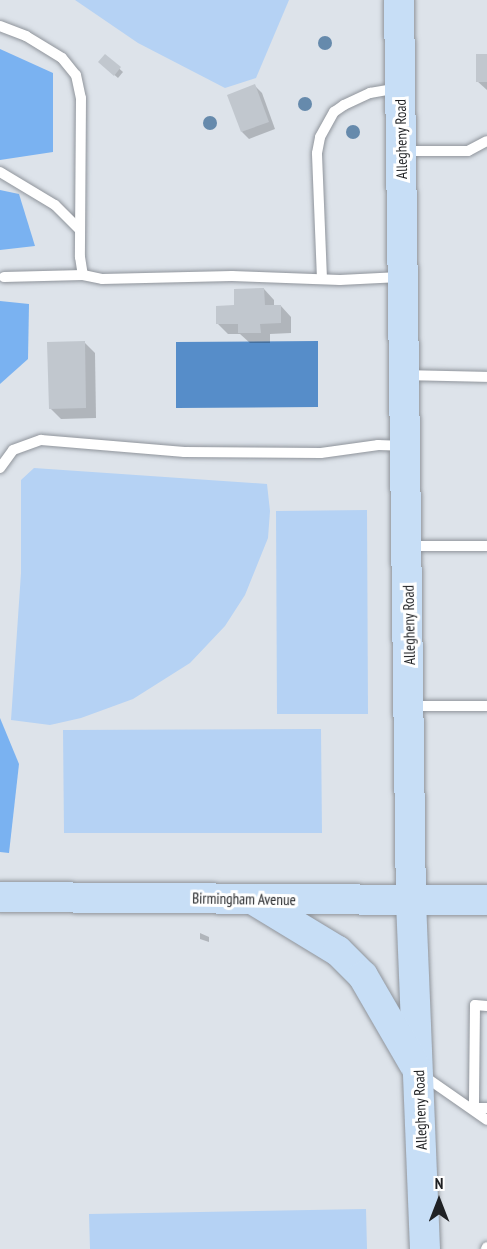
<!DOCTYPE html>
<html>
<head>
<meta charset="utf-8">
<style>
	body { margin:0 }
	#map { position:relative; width:487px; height:1249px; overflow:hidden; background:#dde3ea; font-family:"PT Sans Narrow",sans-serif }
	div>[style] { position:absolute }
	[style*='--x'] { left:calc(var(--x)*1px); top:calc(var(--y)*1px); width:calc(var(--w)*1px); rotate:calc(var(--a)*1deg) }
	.green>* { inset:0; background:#b5d2f4 }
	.forest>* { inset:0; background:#7ab2f1 }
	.water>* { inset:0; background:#568dc9 }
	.shadow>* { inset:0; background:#0003 }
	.building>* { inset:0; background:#c1c7ce }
	.roads { filter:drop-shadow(0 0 2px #8f949b) drop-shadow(0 0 2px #8f949b) }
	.lane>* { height:10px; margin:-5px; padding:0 5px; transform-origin:5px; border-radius:5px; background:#fff }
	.secondary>* { height:30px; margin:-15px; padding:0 15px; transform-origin:15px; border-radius:15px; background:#c7def6 }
	.trees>* { width:14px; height:14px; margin:-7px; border-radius:50%; background:#668aac }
	span { translate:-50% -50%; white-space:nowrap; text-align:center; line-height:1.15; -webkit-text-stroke:6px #fff; paint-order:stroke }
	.street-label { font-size:15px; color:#1f2124 }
	.north { position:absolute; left:409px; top:1171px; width:60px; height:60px; -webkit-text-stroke:4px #fff; paint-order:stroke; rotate:0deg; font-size:16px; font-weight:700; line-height:24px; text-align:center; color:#1f2124 }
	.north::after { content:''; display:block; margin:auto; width:21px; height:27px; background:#1f2124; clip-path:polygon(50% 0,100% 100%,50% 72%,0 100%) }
</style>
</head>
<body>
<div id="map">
	<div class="green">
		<i style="clip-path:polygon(75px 0,289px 0,256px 78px,225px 88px,138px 43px)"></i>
		<i style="clip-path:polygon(34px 468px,267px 484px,270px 511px,268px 538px,245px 595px,225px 626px,190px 663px,133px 699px,81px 718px,50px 725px,11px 720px,21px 573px,21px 480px)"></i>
		<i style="clip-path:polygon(367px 510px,368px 714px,277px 714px,276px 511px)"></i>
		<i style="clip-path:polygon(321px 729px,322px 833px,64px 833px,63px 730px)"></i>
		<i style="clip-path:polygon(366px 1209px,367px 1249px,90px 1249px,89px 1214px)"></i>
	</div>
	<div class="forest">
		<i style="clip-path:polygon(0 49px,53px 73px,53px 152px,0 160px)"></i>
		<i style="clip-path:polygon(0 190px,19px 194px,35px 246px,0 250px)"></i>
		<i style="clip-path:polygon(0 301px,29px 304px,28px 359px,0 384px)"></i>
		<i style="clip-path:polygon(0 718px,19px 764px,9px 853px,0 852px)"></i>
	</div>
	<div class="water">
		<i style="clip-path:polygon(318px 341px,318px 407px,176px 408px,176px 342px)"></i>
	</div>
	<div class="shadow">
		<i style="clip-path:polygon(487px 55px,487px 90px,477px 81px)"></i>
		<i style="clip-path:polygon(105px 56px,123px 72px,118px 78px,103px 65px)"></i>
		<i style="clip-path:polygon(255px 86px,262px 93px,275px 129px,249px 139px,242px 132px)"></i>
		<i style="clip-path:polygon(264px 289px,274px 300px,274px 306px,281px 306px,291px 317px,291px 333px,270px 334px,270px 343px,250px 343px,240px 334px,228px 334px,218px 324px,236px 306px)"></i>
		<i style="clip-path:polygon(84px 342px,95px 353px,96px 418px,61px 419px,50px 408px)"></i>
		<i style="clip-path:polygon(200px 933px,209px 937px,209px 942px,200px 939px)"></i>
	</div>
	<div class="building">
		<i style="clip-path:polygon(105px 54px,121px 67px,114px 76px,98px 62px)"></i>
		<i style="clip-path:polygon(476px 54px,487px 54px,487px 82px,476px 82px)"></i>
		<i style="clip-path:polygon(255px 84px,269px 122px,241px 132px,227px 95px)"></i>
		<i style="clip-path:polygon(264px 288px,265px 305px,281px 305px,281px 323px,260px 324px,261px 333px,238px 333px,238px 324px,216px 324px,216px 306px,234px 305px,234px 289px)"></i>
		<i style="clip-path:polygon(85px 341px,86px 408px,49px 409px,47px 342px)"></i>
	</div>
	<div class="roads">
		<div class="lane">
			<i style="--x:0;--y:26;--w:28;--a:21"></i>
			<i style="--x:26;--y:36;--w:42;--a:31.4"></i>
			<i style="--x:62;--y:58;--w:22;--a:51"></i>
			<i style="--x:76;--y:75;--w:24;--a:78"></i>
			<i style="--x:81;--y:98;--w:159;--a:90.4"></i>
			<i style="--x:80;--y:257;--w:18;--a:81"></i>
			<i style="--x:403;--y:151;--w:65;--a:0"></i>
			<i style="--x:468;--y:151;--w:21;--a:-28"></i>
			<i style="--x:0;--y:172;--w:64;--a:31"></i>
			<i style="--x:55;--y:205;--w:34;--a:45"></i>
			<i style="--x:4;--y:277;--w:79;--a:-1.5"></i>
			<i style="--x:83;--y:275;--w:19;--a:12"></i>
			<i style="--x:102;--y:279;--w:130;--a:-1.3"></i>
			<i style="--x:232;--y:276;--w:108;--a:2.1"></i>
			<i style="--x:340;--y:280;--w:60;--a:-2.9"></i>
			<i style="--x:322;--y:279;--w:126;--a:-92.3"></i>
			<i style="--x:317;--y:153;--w:16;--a:-79"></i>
			<i style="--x:320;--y:137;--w:29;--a:-61"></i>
			<i style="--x:334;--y:112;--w:12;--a:-35"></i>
			<i style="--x:344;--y:105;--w:29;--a:-25"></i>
			<i style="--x:370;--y:93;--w:27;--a:-10"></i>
			<i style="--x:407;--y:375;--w:80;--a:1.4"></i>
			<i style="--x:0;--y:468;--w:22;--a:-54"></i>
			<i style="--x:13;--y:450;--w:30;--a:-20"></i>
			<i style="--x:41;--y:440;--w:144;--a:4.8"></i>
			<i style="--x:184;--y:452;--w:137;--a:0.4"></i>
			<i style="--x:321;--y:453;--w:58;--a:-8"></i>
			<i style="--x:378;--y:445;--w:25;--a:2"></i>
			<i style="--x:408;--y:546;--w:79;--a:0"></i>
			<i style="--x:410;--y:706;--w:77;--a:0"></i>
			<i style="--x:487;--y:1006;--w:12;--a:-175"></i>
			<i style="--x:475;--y:1005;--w:103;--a:90.6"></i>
			<i style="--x:474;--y:1108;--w:13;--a:0"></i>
			<i style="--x:421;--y:1074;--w:80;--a:34.9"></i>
			<i style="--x:486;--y:1249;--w:2;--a:-63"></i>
		</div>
		<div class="secondary">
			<i style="--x:399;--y:0;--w:901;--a:89.24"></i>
			<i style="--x:411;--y:901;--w:348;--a:87.7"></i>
			<i style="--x:0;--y:897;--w:487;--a:0.4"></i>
			<i style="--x:252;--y:899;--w:100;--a:31.2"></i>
			<i style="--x:338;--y:951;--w:35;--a:45"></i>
			<i style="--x:363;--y:976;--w:102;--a:59.9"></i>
		</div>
	</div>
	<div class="trees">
		<i style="left:325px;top:43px"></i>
		<i style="left:305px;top:104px"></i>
		<i style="left:210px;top:123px"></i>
		<i style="left:353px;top:132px"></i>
	</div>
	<div class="street-label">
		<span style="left:401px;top:139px;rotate:-91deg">Allegheny Road</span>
		<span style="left:409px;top:625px;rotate:-91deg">Allegheny Road</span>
		<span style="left:244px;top:899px;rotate:1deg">Birmingham Avenue</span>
		<span style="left:420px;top:1110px;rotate:-92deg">Allegheny Road</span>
	</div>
	<div class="north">N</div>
</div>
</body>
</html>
